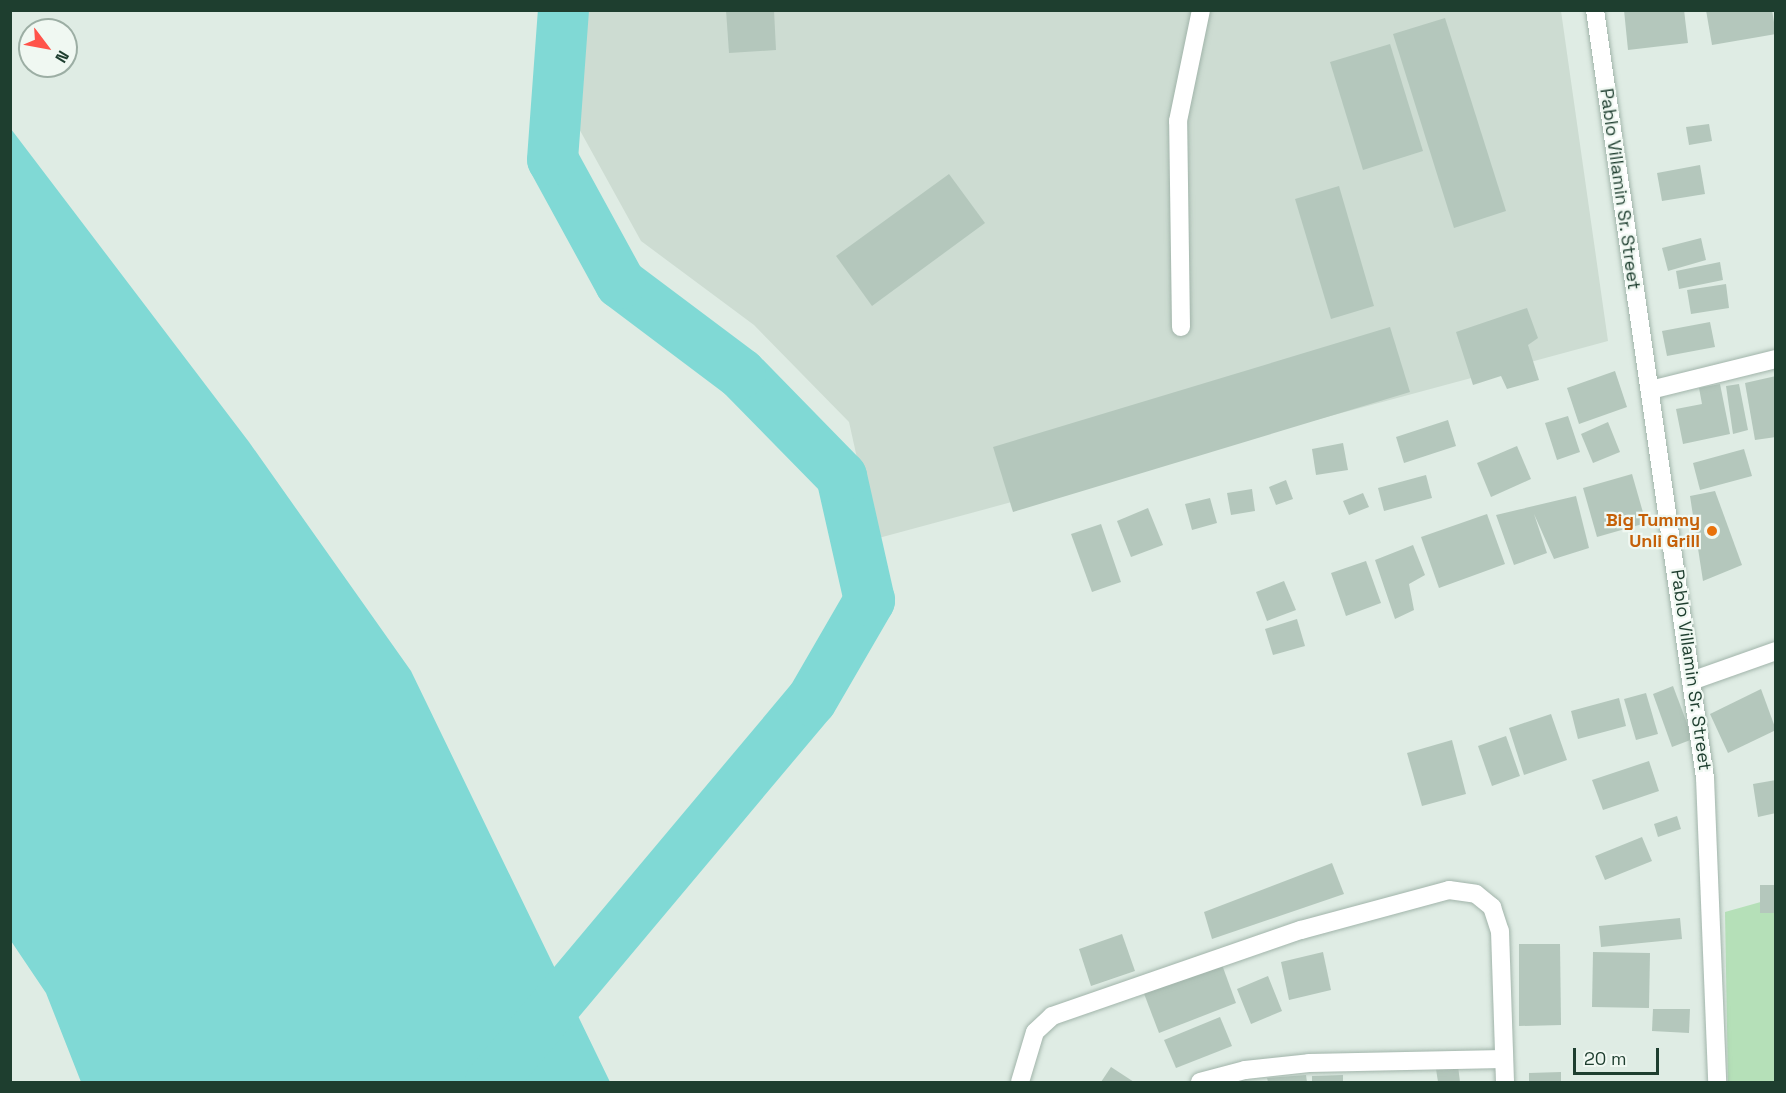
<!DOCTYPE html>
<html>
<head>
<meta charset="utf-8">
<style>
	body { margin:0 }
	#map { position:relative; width:1786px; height:1093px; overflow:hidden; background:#dfece4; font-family:"Space Grotesk",sans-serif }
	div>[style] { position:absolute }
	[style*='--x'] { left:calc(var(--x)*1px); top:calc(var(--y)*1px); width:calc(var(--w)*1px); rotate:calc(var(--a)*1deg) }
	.built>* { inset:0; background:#cddcd2 }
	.green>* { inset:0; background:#b5e0b8 }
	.water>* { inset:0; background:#80d9d5 }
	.river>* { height:51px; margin:-25.5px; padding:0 25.5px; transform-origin:25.5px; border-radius:25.5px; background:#80d9d5 }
	.building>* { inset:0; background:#b4c7bc }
	.roads { filter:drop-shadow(0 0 2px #a1b4aa) drop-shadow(0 0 2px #a1b4aa) }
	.minor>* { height:18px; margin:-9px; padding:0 9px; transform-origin:9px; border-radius:9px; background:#fff }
	.dots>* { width:16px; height:16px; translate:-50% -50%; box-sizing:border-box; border:3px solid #f0f8f2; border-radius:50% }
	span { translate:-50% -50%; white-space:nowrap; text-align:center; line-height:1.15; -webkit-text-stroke:4.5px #f0f8f2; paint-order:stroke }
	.street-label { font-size:18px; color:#1e3e2f }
	.food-label { font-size:18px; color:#c56008; font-weight:700 }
	.right { translate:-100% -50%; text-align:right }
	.frame { position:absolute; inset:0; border:12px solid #1e3e2f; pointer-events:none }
	.north { position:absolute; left:18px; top:18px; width:60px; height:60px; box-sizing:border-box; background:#f0f8f2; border:2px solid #9caea4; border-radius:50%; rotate:122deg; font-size:16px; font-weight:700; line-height:24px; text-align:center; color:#1e3e2f }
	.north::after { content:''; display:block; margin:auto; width:21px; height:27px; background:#ff534a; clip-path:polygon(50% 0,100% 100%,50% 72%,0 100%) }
	.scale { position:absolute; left:1573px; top:1048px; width:86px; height:27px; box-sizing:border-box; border:3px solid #1e3e2f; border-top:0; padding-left:8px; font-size:18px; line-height:21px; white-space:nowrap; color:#1e3e2f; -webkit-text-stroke:4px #f0f8f2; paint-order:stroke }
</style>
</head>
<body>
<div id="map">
	<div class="built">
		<i style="clip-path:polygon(585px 11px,1561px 11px,1608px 341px,875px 539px,849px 422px,754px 325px,641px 241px,577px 125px)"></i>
	</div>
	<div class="green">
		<i style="clip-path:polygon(1775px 898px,1775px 1082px,1728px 1082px,1725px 912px)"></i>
	</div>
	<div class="water">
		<i style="clip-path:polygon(11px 129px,249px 442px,411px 671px,610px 1082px,81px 1082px,46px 993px,11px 941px)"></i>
	</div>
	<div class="river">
		<i style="--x:490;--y:1082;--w:499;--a:-50"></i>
		<i style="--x:811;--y:700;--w:116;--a:-59.9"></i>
		<i style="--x:869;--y:600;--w:127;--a:-102.7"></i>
		<i style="--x:841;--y:476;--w:144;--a:-134.4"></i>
		<i style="--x:740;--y:373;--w:150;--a:-143.1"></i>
		<i style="--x:620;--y:283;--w:141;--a:-118.7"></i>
		<i style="--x:552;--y:159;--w:149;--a:-85.8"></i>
	</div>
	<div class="building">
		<i style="clip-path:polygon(726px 10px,774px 10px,776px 50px,729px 53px)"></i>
		<i style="clip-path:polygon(1624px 10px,1684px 10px,1688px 43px,1628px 50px)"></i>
		<i style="clip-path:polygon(1706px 10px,1772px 10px,1776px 34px,1712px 45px)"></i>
		<i style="clip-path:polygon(1445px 18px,1506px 211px,1454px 228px,1393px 34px)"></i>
		<i style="clip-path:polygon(1390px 44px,1423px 151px,1363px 170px,1330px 62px)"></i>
		<i style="clip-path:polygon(1709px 124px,1712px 141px,1689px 145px,1686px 127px)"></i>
		<i style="clip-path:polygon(1700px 165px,1705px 194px,1662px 201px,1657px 173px)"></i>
		<i style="clip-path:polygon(949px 174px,985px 223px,872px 306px,836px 256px)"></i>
		<i style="clip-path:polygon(1339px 186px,1374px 306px,1331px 319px,1295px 199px)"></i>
		<i style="clip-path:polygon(1701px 238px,1706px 260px,1668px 271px,1662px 248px)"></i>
		<i style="clip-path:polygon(1720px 262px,1723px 280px,1679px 289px,1676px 271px)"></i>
		<i style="clip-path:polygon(1726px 284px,1729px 308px,1691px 314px,1687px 290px)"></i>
		<i style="clip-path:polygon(1527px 308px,1538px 338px,1528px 345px,1539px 380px,1507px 389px,1501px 376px,1473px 385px,1456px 332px)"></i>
		<i style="clip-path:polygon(1710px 322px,1715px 347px,1667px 356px,1662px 331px)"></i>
		<i style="clip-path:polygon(1390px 327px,1410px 392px,1013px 512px,993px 447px)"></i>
		<i style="clip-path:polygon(1615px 371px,1627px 407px,1579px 424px,1567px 388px)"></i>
		<i style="clip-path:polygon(1776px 376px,1776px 437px,1755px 440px,1745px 383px)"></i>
		<i style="clip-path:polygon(1720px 384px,1730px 434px,1683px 444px,1676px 409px,1702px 404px,1699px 388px)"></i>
		<i style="clip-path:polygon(1739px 384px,1748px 430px,1733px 434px,1726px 386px)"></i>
		<i style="clip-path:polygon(1568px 416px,1580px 452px,1557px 460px,1545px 423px)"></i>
		<i style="clip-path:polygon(1448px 420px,1456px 446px,1404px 463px,1396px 437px)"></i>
		<i style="clip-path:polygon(1608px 422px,1620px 452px,1593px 463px,1581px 434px)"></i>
		<i style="clip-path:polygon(1343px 443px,1348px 470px,1316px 475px,1312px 449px)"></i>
		<i style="clip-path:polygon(1517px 446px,1531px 479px,1491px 497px,1477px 463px)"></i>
		<i style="clip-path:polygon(1744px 449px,1752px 476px,1700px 490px,1693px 463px)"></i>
		<i style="clip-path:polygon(1632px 474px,1646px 523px,1597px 537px,1583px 488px)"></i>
		<i style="clip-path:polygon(1426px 475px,1432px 498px,1384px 511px,1378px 488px)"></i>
		<i style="clip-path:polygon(1286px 480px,1293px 499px,1276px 505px,1269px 487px)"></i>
		<i style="clip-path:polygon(1252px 489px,1255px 511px,1231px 515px,1227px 493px)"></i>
		<i style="clip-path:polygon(1715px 491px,1742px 565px,1703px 581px,1690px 496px)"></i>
		<i style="clip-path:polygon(1363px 493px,1369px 507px,1349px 515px,1343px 501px)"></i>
		<i style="clip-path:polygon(1576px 496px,1589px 548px,1554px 559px,1534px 514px,1547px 553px,1514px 565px,1496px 515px)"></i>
		<i style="clip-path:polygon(1210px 498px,1217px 523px,1192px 530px,1185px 504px)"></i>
		<i style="clip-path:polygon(1148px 508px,1163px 545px,1131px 557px,1117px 521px)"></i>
		<i style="clip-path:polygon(1487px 514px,1505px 564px,1439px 588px,1421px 537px)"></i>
		<i style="clip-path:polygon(1101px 524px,1121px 582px,1092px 592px,1071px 534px)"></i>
		<i style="clip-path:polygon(1413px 545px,1425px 575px,1409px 584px,1414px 610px,1395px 619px,1375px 560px)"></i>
		<i style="clip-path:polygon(1366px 561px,1381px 603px,1346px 616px,1331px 573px)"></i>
		<i style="clip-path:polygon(1284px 581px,1296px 610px,1267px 621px,1256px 592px)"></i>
		<i style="clip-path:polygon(1297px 619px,1305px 646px,1273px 655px,1265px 629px)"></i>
		<i style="clip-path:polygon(1673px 686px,1693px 739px,1672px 747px,1653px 694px)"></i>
		<i style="clip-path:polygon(1761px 689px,1776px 730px,1728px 753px,1710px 714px)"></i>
		<i style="clip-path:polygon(1646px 693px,1658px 734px,1636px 740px,1624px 699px)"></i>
		<i style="clip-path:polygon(1619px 698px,1626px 726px,1578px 739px,1571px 711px)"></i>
		<i style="clip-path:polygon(1551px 714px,1567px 760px,1524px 775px,1509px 728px)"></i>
		<i style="clip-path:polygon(1506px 736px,1520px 776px,1492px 786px,1478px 746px)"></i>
		<i style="clip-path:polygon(1452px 740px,1466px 794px,1422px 806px,1407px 753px)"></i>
		<i style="clip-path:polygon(1649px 761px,1659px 791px,1603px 810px,1592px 780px)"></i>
		<i style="clip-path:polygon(1776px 780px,1776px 813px,1758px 817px,1753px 784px)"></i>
		<i style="clip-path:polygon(1677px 816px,1681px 829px,1658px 837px,1654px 824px)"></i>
		<i style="clip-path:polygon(1642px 837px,1652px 861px,1605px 880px,1595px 856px)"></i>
		<i style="clip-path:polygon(1332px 863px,1344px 894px,1212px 939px,1204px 912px)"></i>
		<i style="clip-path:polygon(1760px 885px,1776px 885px,1776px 913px,1760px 913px)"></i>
		<i style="clip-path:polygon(1680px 918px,1682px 939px,1601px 947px,1599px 926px)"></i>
		<i style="clip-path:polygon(1122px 934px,1135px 971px,1091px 986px,1079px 949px)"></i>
		<i style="clip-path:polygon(1519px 944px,1560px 944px,1561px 1025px,1519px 1026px)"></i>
		<i style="clip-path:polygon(1323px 952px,1331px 990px,1289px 1000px,1281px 962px)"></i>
		<i style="clip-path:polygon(1593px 952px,1650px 953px,1649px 1008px,1592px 1007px)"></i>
		<i style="clip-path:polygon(1221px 962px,1236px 1003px,1159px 1033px,1143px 991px)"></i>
		<i style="clip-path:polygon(1268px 976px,1282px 1011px,1251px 1024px,1237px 989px)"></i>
		<i style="clip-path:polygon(1653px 1009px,1690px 1009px,1689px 1033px,1652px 1031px)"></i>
		<i style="clip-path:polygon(1220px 1017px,1232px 1046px,1176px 1068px,1164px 1040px)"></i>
		<i style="clip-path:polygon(1458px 1066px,1460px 1082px,1438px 1082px,1436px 1069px)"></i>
		<i style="clip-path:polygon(1111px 1067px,1134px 1082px,1101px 1082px)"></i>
		<i style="clip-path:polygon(1561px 1072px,1561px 1082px,1529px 1082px,1529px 1073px)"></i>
		<i style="clip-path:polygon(1306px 1075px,1307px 1082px,1268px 1082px,1267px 1078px)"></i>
		<i style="clip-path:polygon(1343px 1075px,1343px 1082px,1312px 1082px,1312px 1076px)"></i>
	</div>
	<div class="roads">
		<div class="minor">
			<i style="--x:1595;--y:10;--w:776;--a:81.85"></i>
			<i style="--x:1705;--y:778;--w:304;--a:87.7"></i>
			<i style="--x:1181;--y:327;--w:206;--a:-90.8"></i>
			<i style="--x:1178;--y:121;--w:113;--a:-78.3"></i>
			<i style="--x:1650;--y:390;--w:130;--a:-13.8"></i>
			<i style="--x:1694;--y:680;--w:87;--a:-19.5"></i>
			<i style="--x:1020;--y:1082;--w:52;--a:-73.3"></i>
			<i style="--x:1035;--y:1032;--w:23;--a:-43"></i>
			<i style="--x:1052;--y:1016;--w:263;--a:-19.1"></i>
			<i style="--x:1301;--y:930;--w:153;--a:-15.1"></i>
			<i style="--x:1449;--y:890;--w:27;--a:8"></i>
			<i style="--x:1476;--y:894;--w:21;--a:39"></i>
			<i style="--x:1492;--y:907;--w:25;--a:72"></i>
			<i style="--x:1500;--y:931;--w:151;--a:88.1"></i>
			<i style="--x:1200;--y:1082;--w:47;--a:-14.9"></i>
			<i style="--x:1245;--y:1070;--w:64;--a:-6.2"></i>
			<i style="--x:1309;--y:1063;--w:194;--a:-1.2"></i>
		</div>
	</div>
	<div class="dots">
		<i style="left:1712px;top:531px;background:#e8710a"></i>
	</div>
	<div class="street-label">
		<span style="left:1620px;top:189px;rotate:82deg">Pablo Villamin Sr. Street</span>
		<span style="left:1691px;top:670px;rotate:82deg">Pablo Villamin Sr. Street</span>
	</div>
	<div class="food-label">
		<span class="right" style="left:1700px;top:531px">Big Tummy<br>Unli Grill</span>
	</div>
	<div class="frame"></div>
	<div class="north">N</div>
	<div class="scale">20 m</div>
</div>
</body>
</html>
